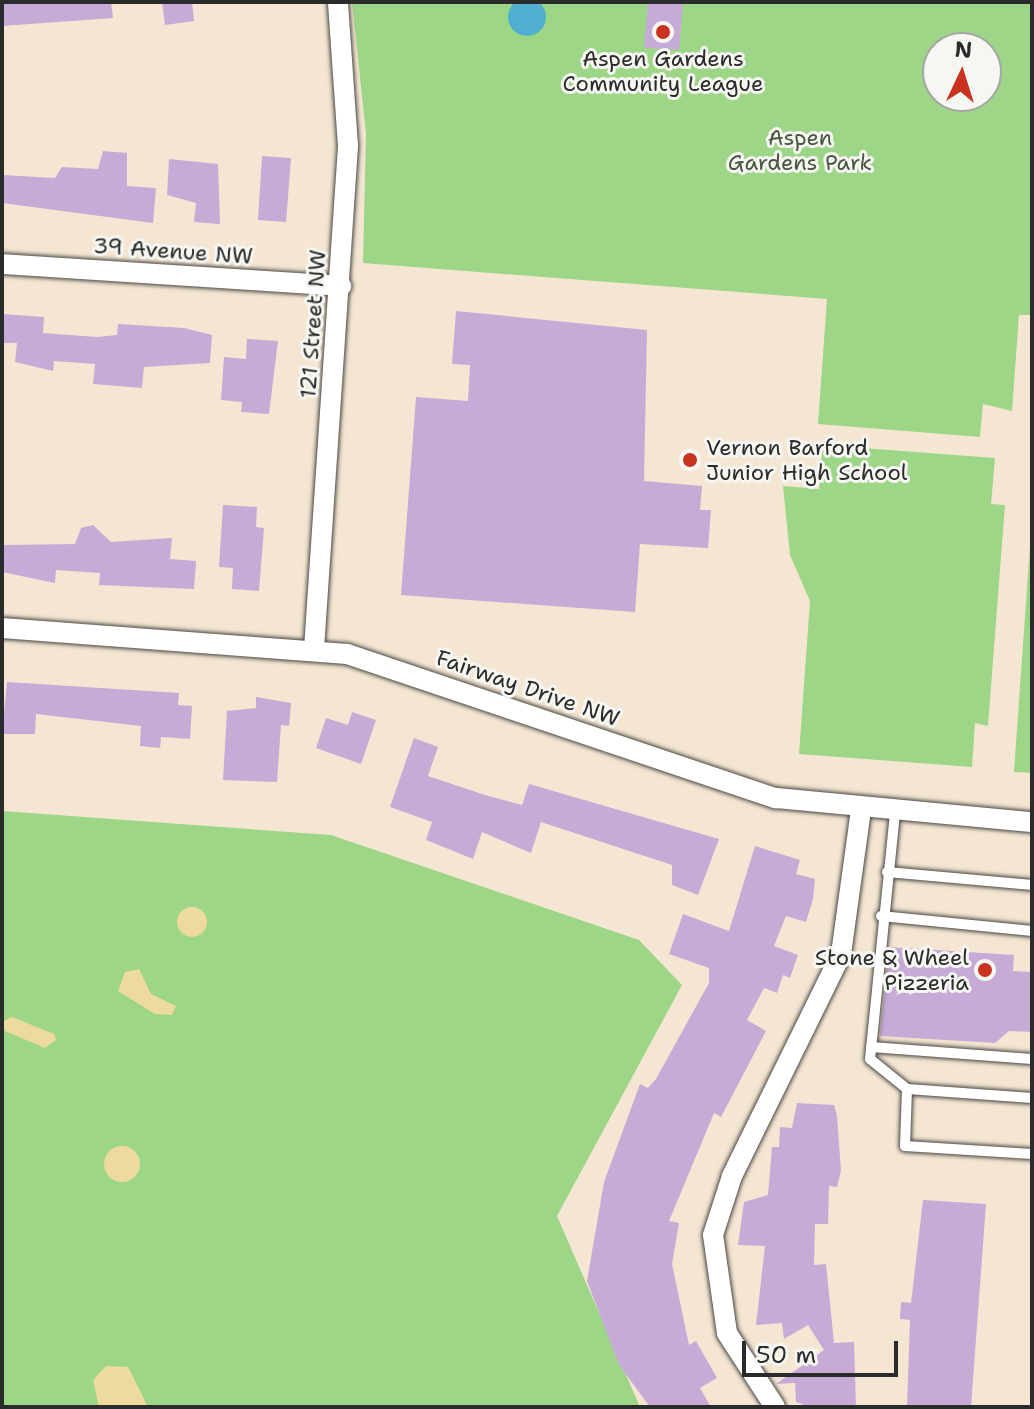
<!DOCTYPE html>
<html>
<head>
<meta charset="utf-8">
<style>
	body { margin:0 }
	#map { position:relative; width:1034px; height:1409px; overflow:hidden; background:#f4e6d2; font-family:"Shantell Sans",sans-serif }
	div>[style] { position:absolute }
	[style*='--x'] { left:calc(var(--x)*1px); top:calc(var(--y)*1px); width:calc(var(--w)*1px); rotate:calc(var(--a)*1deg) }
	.green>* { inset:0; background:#9ed687 }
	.sand>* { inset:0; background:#eeda9e }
	.round { border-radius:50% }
	.water>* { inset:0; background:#50afcf }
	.building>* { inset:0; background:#c7abd7 }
	.roads { filter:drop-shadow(0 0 2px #494744) drop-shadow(0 0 2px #494744) }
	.lane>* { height:10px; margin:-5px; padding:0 5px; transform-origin:5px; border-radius:5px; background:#fff }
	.street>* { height:20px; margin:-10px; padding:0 10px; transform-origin:10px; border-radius:10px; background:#fff }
	.dots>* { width:22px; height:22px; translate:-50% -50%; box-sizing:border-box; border:4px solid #f6f6f2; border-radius:50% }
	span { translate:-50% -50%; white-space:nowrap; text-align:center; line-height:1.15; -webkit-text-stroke:6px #f6f6f2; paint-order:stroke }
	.poi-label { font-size:22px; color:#2b2b2b }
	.left { translate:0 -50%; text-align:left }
	.right { translate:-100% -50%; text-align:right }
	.park-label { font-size:22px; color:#485642 }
	.street-label { font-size:22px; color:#2b2b2b }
	.frame { position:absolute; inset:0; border:4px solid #2b2b2b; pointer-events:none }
	.north { position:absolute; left:922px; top:32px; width:80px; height:80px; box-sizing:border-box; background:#f6f6f2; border:2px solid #a5a5a2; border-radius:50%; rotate:4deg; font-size:22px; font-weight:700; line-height:32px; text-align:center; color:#2b2b2b }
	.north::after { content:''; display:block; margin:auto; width:28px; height:36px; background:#c8321e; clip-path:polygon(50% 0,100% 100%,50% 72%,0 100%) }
	.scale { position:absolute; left:742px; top:1341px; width:156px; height:36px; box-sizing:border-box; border:4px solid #2b2b2b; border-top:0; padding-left:10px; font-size:24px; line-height:28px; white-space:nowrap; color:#2b2b2b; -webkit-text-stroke:6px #f6f6f2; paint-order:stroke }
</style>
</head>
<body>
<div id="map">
	<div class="green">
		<i style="clip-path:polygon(evenodd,352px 2px,1032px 2px,1032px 315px,1019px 315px,1012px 411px,983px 404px,980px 437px,818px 424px,827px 299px,363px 263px,366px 134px,352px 2px,938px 48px,986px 48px,986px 96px,938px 96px,938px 48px)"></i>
		<i style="clip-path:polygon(822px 445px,995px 458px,991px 504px,1005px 505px,988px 726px,975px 723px,972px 767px,799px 754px,810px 601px,790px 555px,783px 486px,819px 489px)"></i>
		<i style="clip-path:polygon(1030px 546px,1032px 546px,1032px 773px,1014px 772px)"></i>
		<i style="clip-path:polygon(2px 811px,331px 835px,639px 940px,682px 985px,557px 1216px,640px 1407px,2px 1407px)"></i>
	</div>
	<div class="sand">
		<i class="round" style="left:177px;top:907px;width:30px;height:30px"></i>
		<i style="clip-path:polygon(139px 969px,151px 994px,176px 1006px,172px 1015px,155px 1014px,118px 991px,125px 972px)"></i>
		<i style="clip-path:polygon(12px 1017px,54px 1034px,56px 1040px,45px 1048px,5px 1031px,2px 1022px)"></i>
		<i class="round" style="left:104px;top:1146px;width:36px;height:36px"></i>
		<i style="clip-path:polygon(106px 1366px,128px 1367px,148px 1407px,99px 1407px,93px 1380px)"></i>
	</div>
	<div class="water">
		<i class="round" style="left:508px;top:-2px;width:38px;height:38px"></i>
	</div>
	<div class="building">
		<i style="clip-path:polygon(2px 2px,111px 2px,113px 18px,2px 26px)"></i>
		<i style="clip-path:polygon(162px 2px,192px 2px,194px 21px,165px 25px)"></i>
		<i style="clip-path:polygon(648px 2px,683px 2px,679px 50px,644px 48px)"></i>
		<i style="clip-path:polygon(103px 151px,127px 153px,127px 186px,156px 188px,153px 223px,2px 203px,2px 175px,55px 178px,62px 167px,98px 169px)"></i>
		<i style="clip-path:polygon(262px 156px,291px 158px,286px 222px,258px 220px)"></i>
		<i style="clip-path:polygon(169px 159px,218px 164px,220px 224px,194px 222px,196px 203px,167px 195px)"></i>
		<i style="clip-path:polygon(456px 311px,647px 330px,644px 481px,702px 486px,700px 510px,711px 510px,708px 548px,640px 544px,635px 612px,401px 595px,416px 397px,468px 401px,470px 365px,452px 364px)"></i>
		<i style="clip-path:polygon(2px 314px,44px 317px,43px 333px,97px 337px,117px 335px,118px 324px,184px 328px,212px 335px,210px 363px,144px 367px,142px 388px,93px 384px,95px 364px,54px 361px,53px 371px,15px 362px,17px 343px,2px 343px)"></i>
		<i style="clip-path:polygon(247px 339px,278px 341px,269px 414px,241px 412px,242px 402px,221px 400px,224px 357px,246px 359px)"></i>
		<i style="clip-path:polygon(223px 505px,257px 507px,256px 527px,264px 528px,259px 591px,232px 589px,233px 568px,219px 567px)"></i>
		<i style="clip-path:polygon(93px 525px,111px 542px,172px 538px,170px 559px,196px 561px,194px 589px,99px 585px,100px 573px,56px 570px,55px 583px,2px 572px,4px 545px,75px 544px,81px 528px)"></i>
		<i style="clip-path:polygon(7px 682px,179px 693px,178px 705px,192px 706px,190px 739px,161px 737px,160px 748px,140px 746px,141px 726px,36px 714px,35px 734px,2px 734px)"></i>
		<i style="clip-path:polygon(256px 697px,291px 703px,289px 726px,281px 725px,277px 782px,223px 780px,227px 711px,256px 708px)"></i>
		<i style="clip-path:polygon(352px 712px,376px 720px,361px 764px,316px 748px,326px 718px,348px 725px)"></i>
		<i style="clip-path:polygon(414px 738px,438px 747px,428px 776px,485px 795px,522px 805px,529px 784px,719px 839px,698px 895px,672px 885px,672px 865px,541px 822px,531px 853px,482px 832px,473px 859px,426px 840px,432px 822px,390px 807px)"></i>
		<i style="clip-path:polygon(755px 846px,800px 860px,796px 874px,815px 879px,813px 899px,806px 922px,786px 916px,774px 946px,798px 955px,790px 978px,783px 975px,777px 993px,764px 988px,747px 1020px,766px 1031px,721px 1117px,714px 1113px,669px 1221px,679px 1223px,672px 1264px,689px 1345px,696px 1341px,717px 1378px,700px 1388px,711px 1407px,650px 1407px,619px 1365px,587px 1281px,604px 1182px,640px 1084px,648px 1088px,656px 1079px,709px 983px,709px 968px,669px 954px,683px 914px,729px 931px)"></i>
		<i style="clip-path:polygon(889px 947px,1014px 955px,1013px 971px,1032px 972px,1032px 1032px,1009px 1031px,995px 1043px,880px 1036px)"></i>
		<i style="clip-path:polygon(797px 1103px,834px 1105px,837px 1116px,841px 1171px,837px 1187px,829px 1186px,828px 1224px,815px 1224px,814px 1265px,826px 1264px,834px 1343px,854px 1342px,856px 1407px,810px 1407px,796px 1402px,795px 1383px,776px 1384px,824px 1350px,808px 1325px,784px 1339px,782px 1323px,756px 1325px,765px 1246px,738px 1245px,744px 1202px,768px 1195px,772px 1147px,779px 1147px,780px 1127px,792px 1128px)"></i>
		<i style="clip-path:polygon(923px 1200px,986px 1204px,971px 1407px,907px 1407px,910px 1320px,900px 1319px,901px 1302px,911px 1303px)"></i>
	</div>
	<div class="roads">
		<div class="lane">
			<i style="--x:895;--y:813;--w:247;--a:95.8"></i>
			<i style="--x:870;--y:1059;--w:48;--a:39"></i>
			<i style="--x:887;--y:872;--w:146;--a:5.1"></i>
			<i style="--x:881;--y:916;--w:152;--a:5.7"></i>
			<i style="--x:871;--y:1047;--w:161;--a:4.3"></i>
			<i style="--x:1032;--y:1098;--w:125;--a:-175.9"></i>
			<i style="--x:907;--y:1089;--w:57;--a:92"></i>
			<i style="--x:905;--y:1146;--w:127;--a:3.6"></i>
		</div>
		<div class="street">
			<i style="--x:2;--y:264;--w:340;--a:3.7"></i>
			<i style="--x:2;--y:628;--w:346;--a:4.3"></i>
			<i style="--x:347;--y:654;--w:453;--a:18.6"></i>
			<i style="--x:776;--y:798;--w:257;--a:5.4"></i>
			<i style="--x:314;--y:649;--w:504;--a:-86.13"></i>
			<i style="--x:348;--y:146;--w:144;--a:-94"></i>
			<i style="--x:775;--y:1407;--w:88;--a:-123"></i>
			<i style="--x:727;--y:1333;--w:99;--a:-98.1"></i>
			<i style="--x:713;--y:1235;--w:62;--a:-72.1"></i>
			<i style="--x:732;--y:1176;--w:247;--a:-63.8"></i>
			<i style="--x:841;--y:954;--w:145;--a:-82.1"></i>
		</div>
	</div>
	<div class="dots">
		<i style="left:663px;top:32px;background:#c8321e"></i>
		<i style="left:690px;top:460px;background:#c8321e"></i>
		<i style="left:985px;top:970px;background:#c8321e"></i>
	</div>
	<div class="poi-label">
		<span style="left:663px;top:71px">Aspen Gardens<br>Community League</span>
		<span class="left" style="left:706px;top:460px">Vernon Barford<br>Junior High School</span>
		<span class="right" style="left:969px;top:970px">Stone &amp; Wheel<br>Pizzeria</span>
	</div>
	<div class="park-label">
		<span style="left:800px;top:150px">Aspen<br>Gardens Park</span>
	</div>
	<div class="street-label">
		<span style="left:173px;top:251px;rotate:4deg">39 Avenue NW</span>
		<span style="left:313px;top:324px;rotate:-86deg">121 Street NW</span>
		<span style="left:528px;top:688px;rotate:19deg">Fairway Drive NW</span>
	</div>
	<div class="frame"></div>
	<div class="north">N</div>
	<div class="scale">50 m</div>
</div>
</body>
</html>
